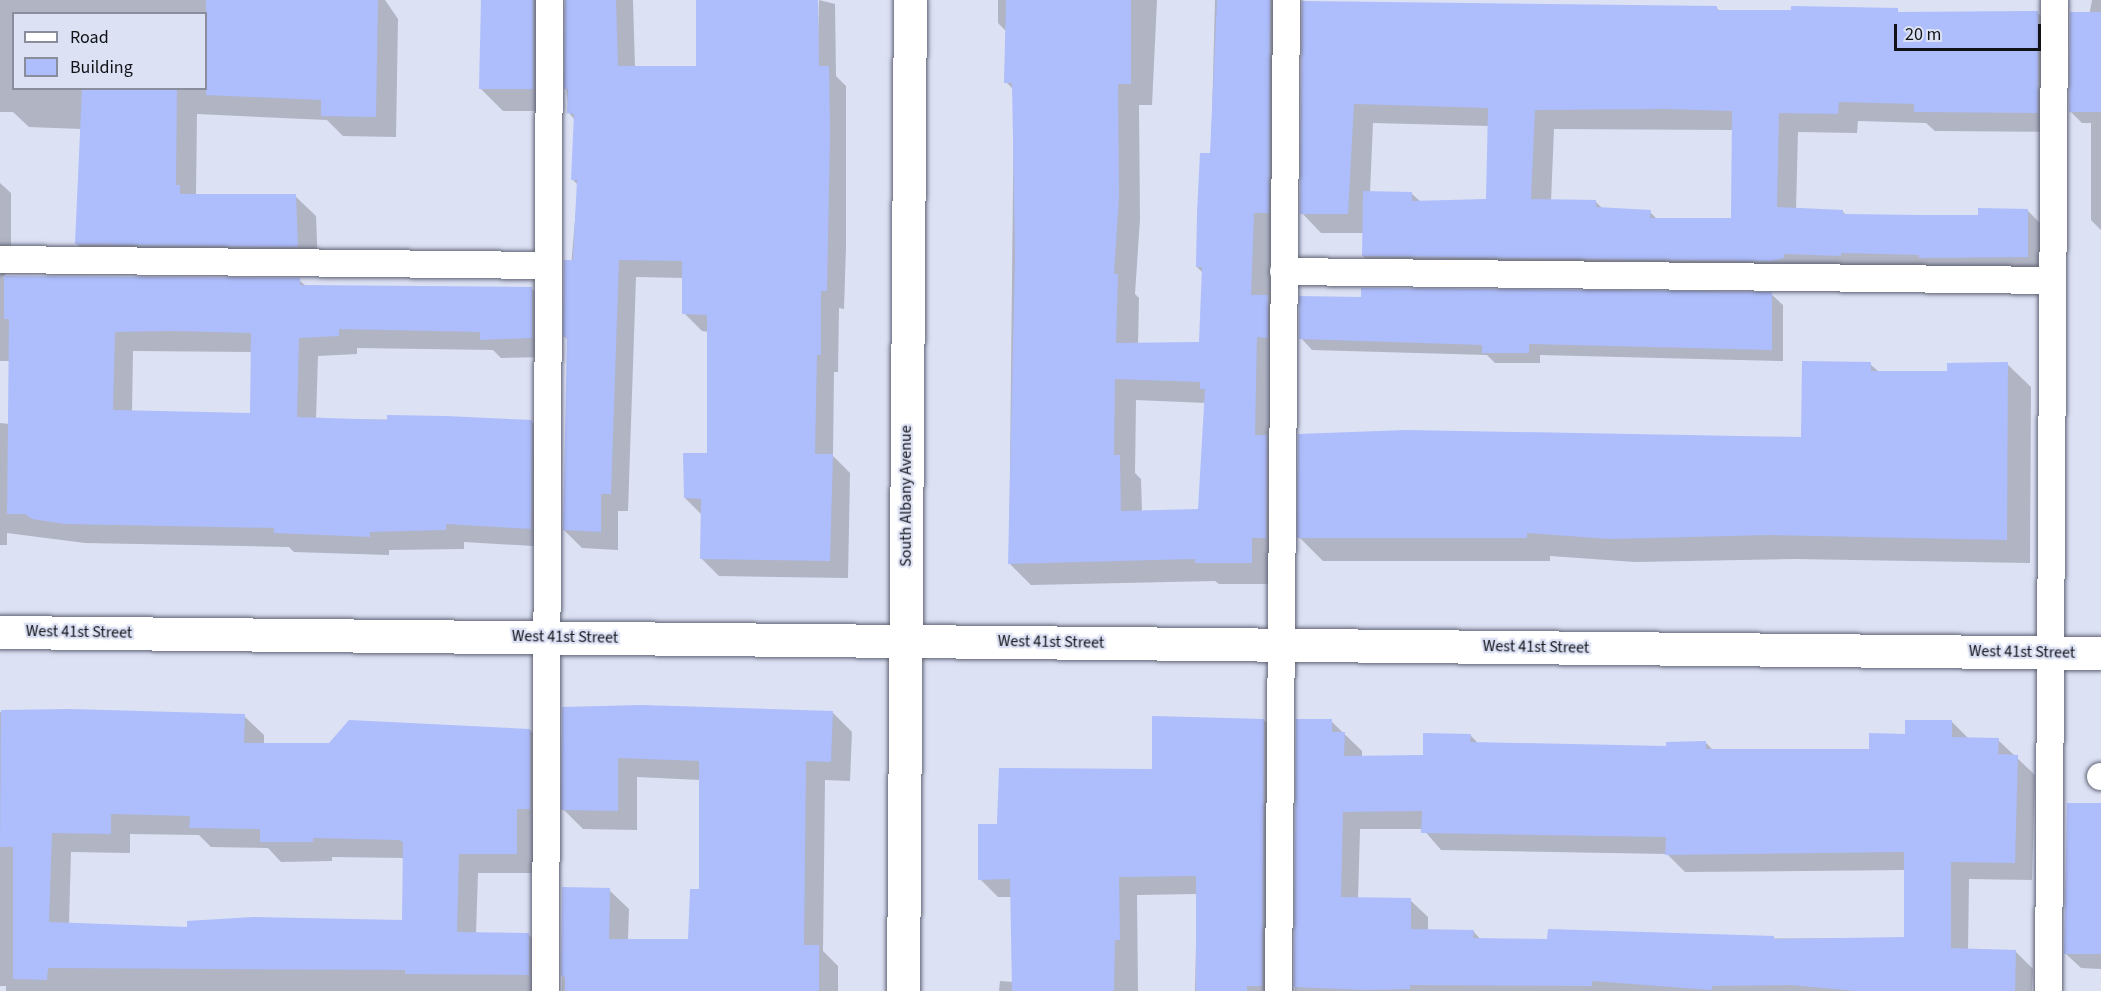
<!DOCTYPE html>
<html>
<head>
<meta charset="utf-8">
<style>
	body { margin:0 }
	#map { position:relative; width:2101px; height:991px; overflow:hidden; background:#dce1f4; font-family:"Source Sans 3",sans-serif }
	div>[style] { position:absolute }
	[style*='--x'] { left:calc(var(--x)*1px); top:calc(var(--y)*1px); width:calc(var(--w)*1px); rotate:calc(var(--a)*1deg) }
	.shadow>* { inset:0; background:#0003 }
	.building>* { inset:0; background:#aebdfb }
	.roads { filter:drop-shadow(0 0 2px #5f6374) drop-shadow(0 0 2px #5f6374) }
	.lane>* { height:27px; margin:-13.5px; padding:0 13.5px; transform-origin:13.5px; border-radius:13.5px; background:#fff }
	.street>* { height:33px; margin:-16.5px; padding:0 16.5px; transform-origin:16.5px; border-radius:16.5px; background:#fff }
	span { translate:-50% -50%; white-space:nowrap; text-align:center; line-height:1.15; -webkit-text-stroke:4.5px #dce1f4; paint-order:stroke }
	.street-label { font-size:16px; color:#101218 }
	.legend { position:absolute; left:12px; top:12px; width:195px; height:78px; box-sizing:border-box; background:#dce1f4; border:2px solid #8a8e9c; margin:0; padding:8px 10px; list-style:none; font-size:18px; color:#101218 }
	.legend li { display:flex; align-items:center; gap:12px; height:30px }
	.legend b { width:30px; border:2px solid #8a8e9c }
	.scale { position:absolute; left:1894px; top:24px; width:147px; height:27px; box-sizing:border-box; border:3px solid #101218; border-top:0; padding-left:8px; font-size:18px; line-height:21px; white-space:nowrap; color:#101218; -webkit-text-stroke:4px #dce1f4; paint-order:stroke }
</style>
</head>
<body>
<div id="map">
	<div class="shadow">
		<i style="clip-path:polygon(evenodd,0 0,385px 0,398px 19px,396px 137px,343px 136px,327px 120px,197px 114px,196px 195px,295px 196px,316px 216px,318px 267px,97px 264px,76px 243px,82px 129px,29px 127px,13px 112px,0 112px,0 0,14px 14px,206px 14px,206px 88px,14px 88px,14px 14px)"></i>
		<i style="clip-path:polygon(483px 0,553px 0,563px 10px,555px 23px,555px 111px,503px 111px,481px 89px)"></i>
		<i style="clip-path:polygon(566px 0,633px 0,635px 67px,697px 67px,697px 0,816px 0,817px 74px,819px 0,835px 4px,836px 76px,846px 86px,846px 248px,844px 309px,839px 308px,838px 372px,834px 372px,833px 456px,850px 473px,848px 578px,719px 576px,701px 558px,702px 515px,685px 498px,709px 455px,709px 332px,702px 331px,684px 313px,684px 278px,636px 277px,628px 511px,618px 511px,618px 550px,582px 548px,564px 530px,568px 340px,565px 337px,578px 185px,572px 179px,575px 120px,569px 113px,566px 88px)"></i>
		<i style="clip-path:polygon(evenodd,998px 0,1157px 0,1152px 105px,1139px 105px,1140px 219px,1135px 294px,1139px 298px,1138px 344px,1201px 343px,1203px 273px,1197px 267px,1211px 154px,1215px 0,1279px 0,1273px 584px,1219px 584px,1215px 581px,1031px 585px,1009px 563px,1014px 90px,1006px 82px,1007px 32px,998px 23px,998px 0,1136px 400px,1206px 403px,1199px 510px,1142px 512px,1141px 479px,1135px 473px,1136px 400px)"></i>
		<i style="clip-path:polygon(2092px 0,2101px 0,2101px 230px,2091px 220px,2091px 123px,2082px 123px,2071px 112px)"></i>
		<i style="clip-path:polygon(evenodd,1303px 2px,1717px 8px,1720px 12px,2038px 13px,2057px 32px,2057px 132px,1935px 131px,1926px 123px,1858px 121px,1857px 133px,1798px 132px,1796px 209px,1842px 211px,1847px 216px,1979px 216px,2027px 210px,2047px 230px,2047px 276px,1383px 275px,1363px 256px,1364px 233px,1321px 233px,1302px 213px,1303px 2px,1373px 123px,1489px 126px,1487px 200px,1421px 202px,1412px 194px,1370px 193px,1373px 123px,1303px 2px,1554px 129px,1733px 130px,1732px 220px,1658px 220px,1650px 212px,1603px 209px,1596px 202px,1551px 201px,1554px 129px)"></i>
		<i style="clip-path:polygon(evenodd,0 183px,11px 193px,11px 265px,3px 278px,299px 280px,306px 286px,531px 288px,551px 308px,550px 357px,501px 358px,493px 350px,357px 348px,357px 354px,318px 356px,316px 419px,531px 421px,550px 440px,550px 547px,464px 542px,464px 549px,389px 550px,389px 555px,294px 552px,289px 547px,85px 543px,7px 533px,7px 545px,0 545px,0 423px,9px 424px,10px 361px,0 361px,0 183px,133px 351px,253px 352px,252px 415px,132px 412px,133px 351px)"></i>
		<i style="clip-path:polygon(1771px 294px,1783px 305px,1783px 361px,1540px 355px,1540px 363px,1495px 363px,1487px 355px,1312px 350px,1301px 338px,1362px 298px)"></i>
		<i style="clip-path:polygon(1870px 364px,1879px 372px,1948px 373px,2007px 364px,2031px 387px,2030px 563px,1796px 559px,1635px 562px,1550px 556px,1550px 561px,1323px 561px,1299px 537px,1802px 439px)"></i>
		<i style="clip-path:polygon(563px 709px,832px 712px,852px 732px,850px 781px,825px 780px,823px 951px,838px 966px,838px 991px,562px 991px,564px 889px,609px 890px,629px 909px,628px 940px,690px 940px,701px 891px,701px 780px,637px 777px,637px 830px,583px 829px,563px 809px)"></i>
		<i style="clip-path:polygon(evenodd,0 712px,244px 716px,264px 735px,264px 744px,330px 745px,530px 730px,550px 750px,536px 873px,478px 873px,476px 934px,529px 935px,549px 955px,549px 991px,6px 991px,6px 986px,0 986px,0 712px,130px 834px,199px 835px,211px 847px,268px 848px,281px 862px,332px 861px,332px 857px,404px 858px,403px 921px,188px 928px,69px 924px,71px 852px,130px 853px,130px 834px)"></i>
		<i style="clip-path:polygon(1264px 720px,1282px 738px,1280px 991px,1195px 991px,1197px 894px,1137px 895px,1138px 991px,999px 991px,1000px 981px,1013px 982px,1012px 897px,998px 897px,980px 879px,998px 825px,1154px 771px)"></i>
		<i style="clip-path:polygon(evenodd,1297px 720px,1331px 721px,1362px 751px,1362px 757px,1424px 756px,1470px 735px,1478px 743px,1667px 748px,1706px 743px,1713px 750px,1870px 750px,1951px 721px,1969px 739px,1998px 740px,2035px 775px,2032px 880px,1969px 879px,1968px 950px,2015px 951px,2033px 969px,2032px 991px,1295px 991px,1297px 720px,1360px 829px,1423px 829px,1441px 850px,1667px 854px,1685px 872px,1906px 870px,1905px 938px,1481px 940px,1473px 931px,1428px 930px,1428px 917px,1410px 900px,1358px 899px,1360px 829px)"></i>
		<i style="clip-path:polygon(2101px 836px,2101px 969px,2081px 968px,2065px 953px)"></i>
	</div>
	<div class="building">
		<i style="clip-path:polygon(206px 0,378px 0,376px 117px,321px 116px,321px 100px,206px 95px)"></i>
		<i style="clip-path:polygon(481px 0,533px 0,533px 89px,479px 89px)"></i>
		<i style="clip-path:polygon(565px 0,616px 0,618px 66px,696px 66px,696px 0,818px 0,819px 66px,829px 66px,830px 134px,827px 291px,821px 291px,821px 355px,817px 355px,815px 454px,833px 454px,830px 561px,700px 559px,701px 499px,684px 498px,683px 453px,707px 453px,707px 315px,682px 314px,682px 261px,619px 260px,611px 494px,601px 494px,601px 532px,563px 530px,567px 337px,563px 337px,564px 260px,573px 260px,577px 180px,571px 180px,574px 114px,567px 113px,568px 89px,564px 89px)"></i>
		<i style="clip-path:polygon(evenodd,1006px 0,1131px 0,1131px 84px,1118px 84px,1119px 197px,1114px 274px,1118px 274px,1116px 343px,1199px 342px,1202px 267px,1196px 267px,1197px 213px,1200px 153px,1210px 153px,1217px 0,1270px 0,1269px 213px,1254px 213px,1251px 295px,1268px 295px,1268px 338px,1257px 337px,1255px 435px,1267px 435px,1266px 538px,1252px 538px,1252px 563px,1195px 563px,1195px 559px,1008px 564px,1015px 255px,1012px 83px,1004px 83px,1006px 0,1115px 379px,1200px 382px,1200px 389px,1205px 389px,1198px 509px,1121px 511px,1120px 455px,1114px 455px,1115px 379px)"></i>
		<i style="clip-path:polygon(evenodd,1302px 1px,1717px 6px,1717px 10px,1791px 10px,1791px 6px,1898px 8px,1898px 12px,2038px 11px,2038px 113px,1914px 112px,1914px 104px,1839px 102px,1838px 114px,1779px 113px,1777px 207px,1843px 210px,1843px 214px,1919px 215px,1978px 215px,1978px 208px,2028px 209px,2028px 257px,1919px 258px,1919px 255px,1841px 253px,1841px 256px,1784px 254px,1784px 258px,1772px 261px,1362px 256px,1363px 191px,1412px 192px,1412px 201px,1486px 199px,1488px 108px,1354px 104px,1348px 214px,1300px 214px,1302px 1px,1666px 109px,1732px 111px,1731px 218px,1650px 218px,1651px 210px,1596px 207px,1596px 200px,1531px 199px,1535px 110px,1666px 109px)"></i>
		<i style="clip-path:polygon(2070px 12px,2101px 12px,2101px 112px,2069px 112px)"></i>
		<i style="clip-path:polygon(82px 88px,177px 88px,176px 185px,180px 185px,180px 194px,296px 194px,298px 247px,75px 244px)"></i>
		<i style="clip-path:polygon(evenodd,4px 276px,300px 278px,300px 285px,532px 287px,532px 338px,480px 340px,480px 332px,339px 329px,339px 336px,299px 338px,297px 417px,387px 420px,387px 415px,445px 416px,532px 420px,531px 529px,446px 524px,446px 530px,370px 532px,370px 537px,274px 533px,274px 528px,65px 524px,32px 519px,25px 514px,7px 514px,9px 319px,4px 319px,4px 276px,172px 331px,251px 333px,250px 413px,113px 410px,115px 332px,172px 331px)"></i>
		<i style="clip-path:polygon(1361px 288px,1772px 292px,1772px 350px,1529px 344px,1529px 353px,1482px 353px,1482px 345px,1299px 339px,1299px 296px,1361px 297px)"></i>
		<i style="clip-path:polygon(1802px 361px,1871px 362px,1871px 371px,1947px 371px,1947px 363px,2008px 362px,2007px 540px,1771px 535px,1610px 539px,1527px 533px,1527px 538px,1297px 538px,1298px 434px,1406px 430px,1801px 437px)"></i>
		<i style="clip-path:polygon(641px 705px,833px 711px,831px 762px,806px 761px,804px 945px,819px 945px,819px 991px,565px 991px,565px 977px,561px 976px,562px 887px,610px 888px,609px 939px,688px 939px,690px 889px,699px 889px,699px 761px,618px 758px,618px 811px,561px 810px,562px 707px)"></i>
		<i style="clip-path:polygon(evenodd,70px 709px,245px 714px,244px 743px,329px 743px,349px 720px,530px 729px,530px 809px,517px 809px,517px 854px,459px 854px,457px 932px,529px 933px,529px 975px,405px 974px,405px 970px,48px 968px,47px 980px,13px 979px,13px 847px,0 847px,1px 710px,70px 709px,111px 814px,190px 816px,189px 828px,260px 829px,260px 842px,313px 842px,313px 838px,398px 840px,403px 842px,402px 920px,253px 917px,187px 921px,187px 927px,49px 922px,52px 833px,111px 834px,111px 814px)"></i>
		<i style="clip-path:polygon(1152px 716px,1264px 719px,1262px 986px,1247px 986px,1247px 991px,1196px 991px,1196px 876px,1119px 877px,1120px 940px,1115px 940px,1114px 991px,1012px 991px,1010px 879px,978px 880px,978px 824px,997px 824px,999px 768px,1152px 769px)"></i>
		<i style="clip-path:polygon(evenodd,1296px 719px,1332px 719px,1332px 732px,1345px 732px,1344px 756px,1423px 755px,1423px 733px,1471px 734px,1470px 742px,1666px 746px,1666px 742px,1706px 741px,1706px 749px,1869px 749px,1869px 733px,1905px 734px,1905px 720px,1952px 720px,1952px 737px,1999px 738px,1998px 754px,2018px 755px,2015px 863px,1951px 862px,1951px 948px,2016px 950px,2015px 991px,1856px 991px,1790px 985px,1712px 986px,1712px 990px,1592px 981px,1592px 986px,1410px 985px,1410px 989px,1366px 990px,1294px 987px,1296px 719px,1422px 811px,1421px 833px,1666px 837px,1665px 855px,1904px 852px,1904px 937px,1774px 939px,1774px 936px,1548px 929px,1547px 939px,1473px 938px,1474px 930px,1411px 929px,1411px 898px,1341px 897px,1343px 812px,1422px 811px)"></i>
		<i style="clip-path:polygon(2067px 803px,2101px 803px,2101px 954px,2064px 954px)"></i>
	</div>
	<div class="roads">
		<div class="lane">
			<i style="--x:0;--y:259;--w:548;--a:0.63"></i>
			<i style="--x:1283;--y:271;--w:769;--a:0.67"></i>
			<i style="--x:2100;--y:776;--w:1;--a:0"></i>
			<i style="--x:545;--y:991;--w:991;--a:-89.77"></i>
			<i style="--x:1278;--y:991;--w:991;--a:-89.54"></i>
			<i style="--x:2048;--y:991;--w:991;--a:-89.65"></i>
		</div>
		<div class="street">
			<i style="--x:0;--y:632;--w:2101;--a:0.57"></i>
			<i style="--x:903;--y:991;--w:991;--a:-89.6"></i>
		</div>
	</div>
	<div class="street-label">
		<span style="left:906px;top:496px;rotate:-90deg">South Albany Avenue</span>
		<span style="left:79px;top:632px;rotate:1deg">West 41st Street</span>
		<span style="left:565px;top:637px;rotate:1deg">West 41st Street</span>
		<span style="left:1051px;top:642px;rotate:1deg">West 41st Street</span>
		<span style="left:1536px;top:647px;rotate:1deg">West 41st Street</span>
		<span style="left:2022px;top:652px;rotate:1deg">West 41st Street</span>
	</div>
	<ul class="legend">
	<li><b style="height:8px;background:#fff"></b>Road</li>
	<li><b style="height:16px;background:#aebdfb"></b>Building</li>
	</ul>
	<div class="scale">20 m</div>
</div>
</body>
</html>
